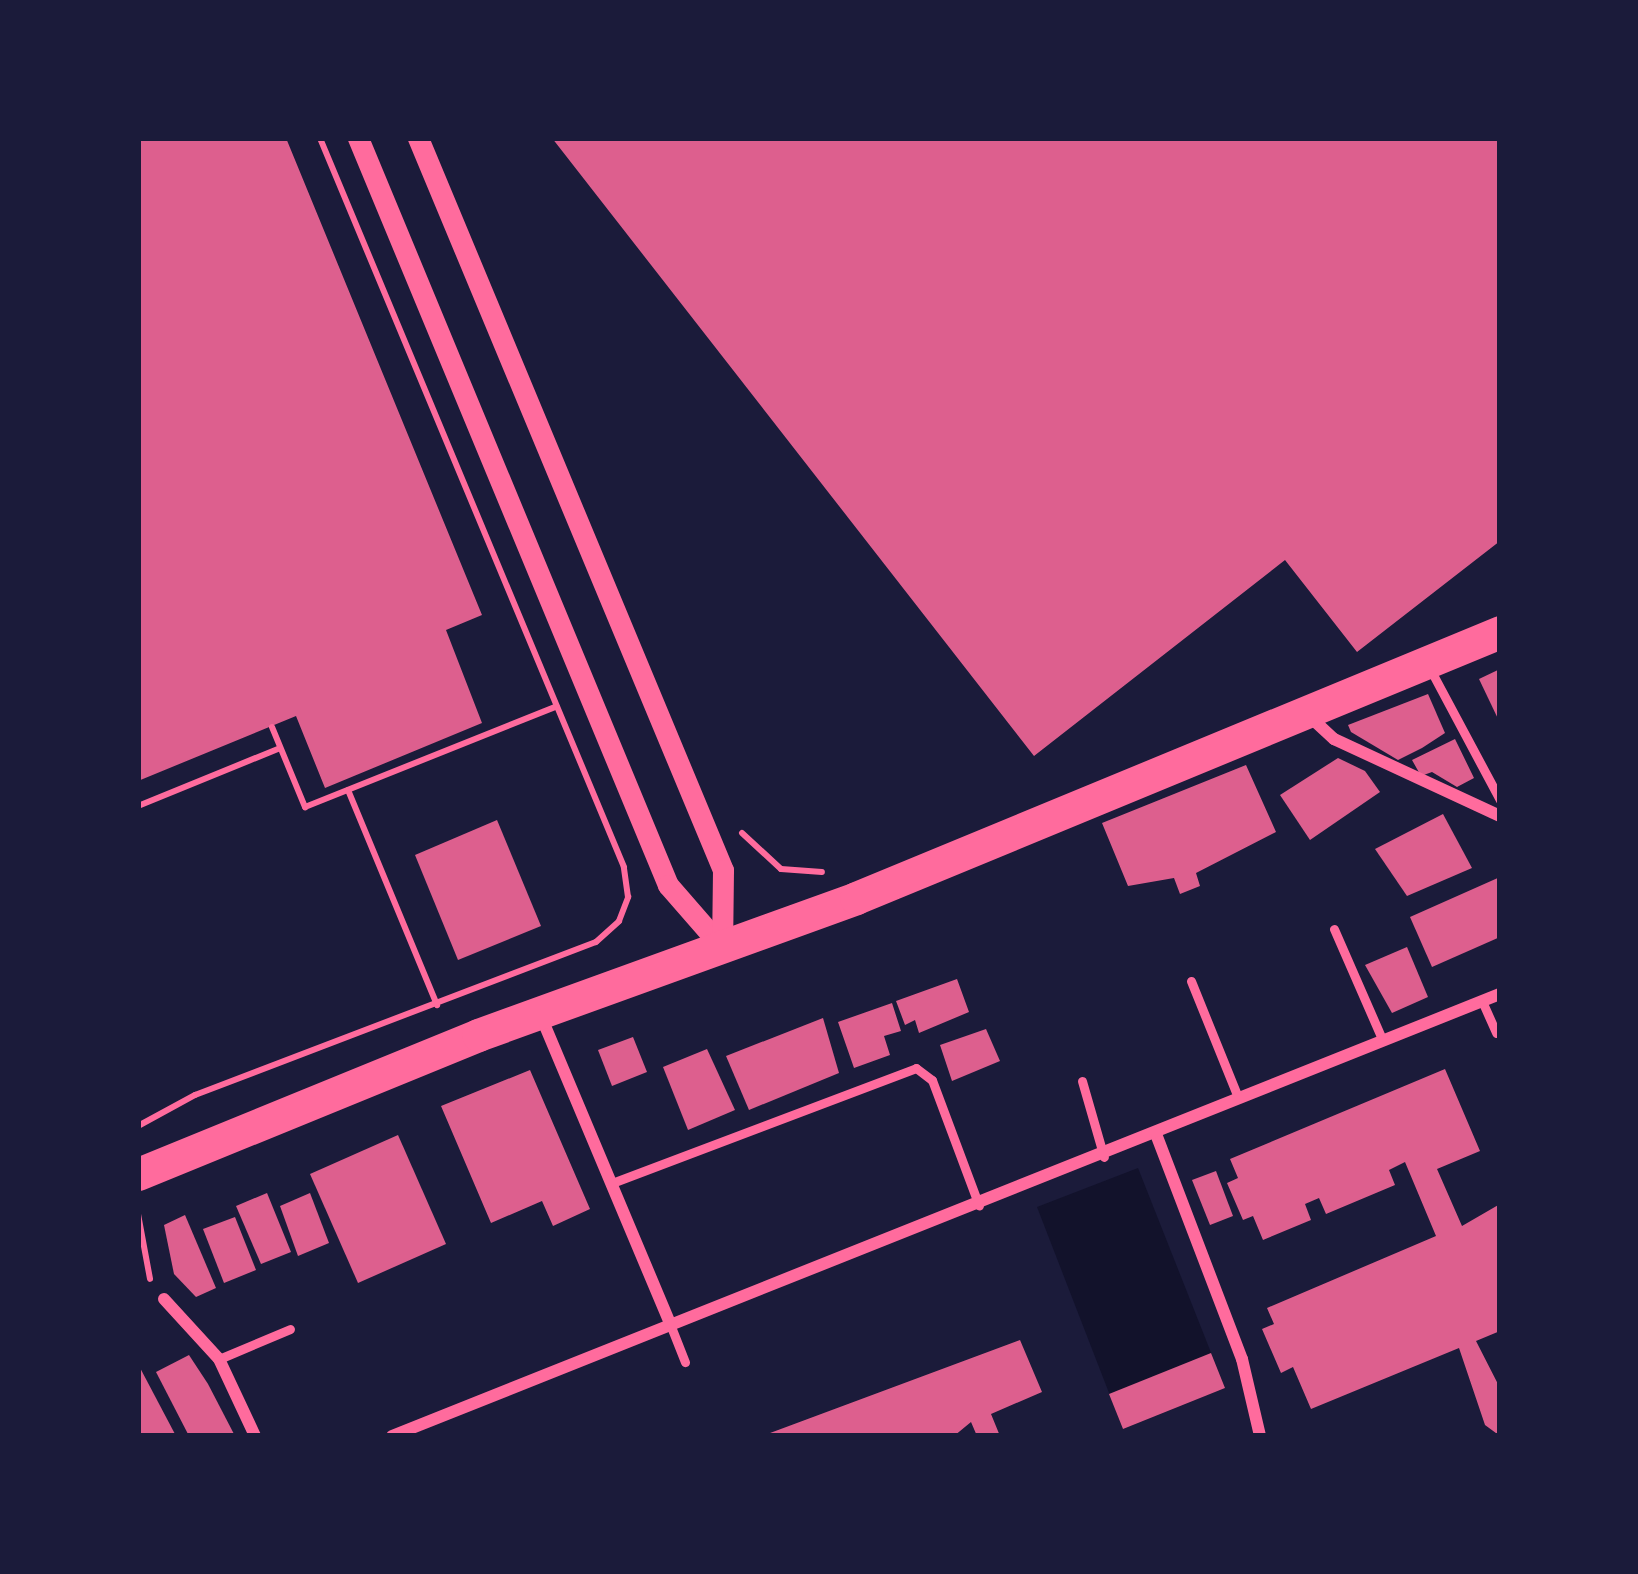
<!DOCTYPE html>
<html>
<head>
<meta charset="utf-8">
<style>
	body { margin:0 }
	#map { position:relative; width:1638px; height:1574px; overflow:hidden; background:#1b1b3a; font-family:Jost,sans-serif }
	div>[style] { position:absolute }
	[style*='--x'] { left:calc(var(--x)*1px); top:calc(var(--y)*1px); width:calc(var(--w)*1px); rotate:calc(var(--a)*1deg) }
	.water>* { inset:0; background:#12122b }
	.building>* { inset:0; background:#dd5f8e }
	.path>* { height:6px; margin:-3px; padding:0 3px; transform-origin:3px; border-radius:3px; background:#ff6b9d }
	.service>* { height:9px; margin:-4.5px; padding:0 4.5px; transform-origin:4.5px; border-radius:4.5px; background:#ff6b9d }
	.minor>* { height:12px; margin:-6px; padding:0 6px; transform-origin:6px; border-radius:6px; background:#ff6b9d }
	.tertiary>* { height:21px; margin:-10.5px; padding:0 10.5px; transform-origin:10.5px; border-radius:10.5px; background:#ff6b9d }
	.trunk>* { height:33px; margin:-16.5px; padding:0 16.5px; transform-origin:16.5px; border-radius:16.5px; background:#ff6b9d }
	span { translate:-50% -50%; white-space:nowrap; text-align:center; line-height:1.15; -webkit-text-stroke:10px #1b1b3a; paint-order:stroke }
	.frame { position:absolute; inset:0; border:141px solid #1b1b3a; pointer-events:none }
</style>
</head>
<body>
<div id="map">
	<div class="water">
		<i style="clip-path:polygon(1138px 1168px,1225px 1388px,1123px 1429px,1037px 1207px)"></i>
	</div>
	<div class="building">
		<i style="clip-path:polygon(138px 138px,286px 138px,482px 615px,446px 630px,482px 723px,325px 788px,296px 716px,138px 781px)"></i>
		<i style="clip-path:polygon(552px 138px,1500px 138px,1500px 541px,1357px 652px,1285px 560px,1034px 756px)"></i>
		<i style="clip-path:polygon(1500px 669px,1500px 723px,1479px 679px)"></i>
		<i style="clip-path:polygon(1428px 694px,1445px 733px,1422px 748px,1398px 760px,1351px 732px,1348px 725px)"></i>
		<i style="clip-path:polygon(1455px 739px,1474px 778px,1457px 787px,1432px 772px,1421px 776px,1412px 760px)"></i>
		<i style="clip-path:polygon(1338px 758px,1365px 771px,1380px 792px,1310px 840px,1280px 795px)"></i>
		<i style="clip-path:polygon(1246px 765px,1276px 832px,1196px 873px,1200px 886px,1180px 894px,1174px 878px,1128px 886px,1102px 823px)"></i>
		<i style="clip-path:polygon(1443px 814px,1472px 868px,1407px 896px,1375px 849px)"></i>
		<i style="clip-path:polygon(497px 820px,541px 926px,458px 960px,415px 855px)"></i>
		<i style="clip-path:polygon(1500px 877px,1500px 937px,1432px 967px,1410px 917px)"></i>
		<i style="clip-path:polygon(1407px 947px,1428px 997px,1392px 1013px,1365px 965px)"></i>
		<i style="clip-path:polygon(957px 979px,969px 1012px,919px 1033px,915px 1020px,905px 1025px,896px 1001px)"></i>
		<i style="clip-path:polygon(892px 1003px,901px 1031px,884px 1036px,890px 1055px,854px 1068px,838px 1022px)"></i>
		<i style="clip-path:polygon(823px 1018px,839px 1073px,749px 1110px,726px 1056px)"></i>
		<i style="clip-path:polygon(986px 1029px,1000px 1061px,952px 1081px,940px 1045px)"></i>
		<i style="clip-path:polygon(633px 1037px,647px 1072px,612px 1086px,598px 1050px)"></i>
		<i style="clip-path:polygon(707px 1049px,735px 1110px,688px 1130px,663px 1067px)"></i>
		<i style="clip-path:polygon(1445px 1069px,1480px 1151px,1437px 1169px,1462px 1226px,1500px 1204px,1500px 1331px,1476px 1341px,1500px 1388px,1500px 1436px,1485px 1425px,1459px 1348px,1311px 1409px,1293px 1367px,1281px 1373px,1262px 1329px,1274px 1324px,1267px 1308px,1436px 1236px,1405px 1162px,1389px 1170px,1395px 1185px,1326px 1214px,1319px 1198px,1305px 1204px,1311px 1220px,1263px 1240px,1253px 1216px,1243px 1220px,1227px 1183px,1238px 1178px,1230px 1159px)"></i>
		<i style="clip-path:polygon(530px 1070px,590px 1209px,553px 1226px,542px 1201px,491px 1223px,441px 1106px)"></i>
		<i style="clip-path:polygon(398px 1135px,446px 1244px,358px 1283px,310px 1174px)"></i>
		<i style="clip-path:polygon(1216px 1171px,1233px 1216px,1210px 1225px,1192px 1180px)"></i>
		<i style="clip-path:polygon(267px 1193px,291px 1252px,261px 1264px,236px 1206px)"></i>
		<i style="clip-path:polygon(310px 1193px,329px 1243px,298px 1256px,280px 1206px)"></i>
		<i style="clip-path:polygon(185px 1215px,216px 1288px,196px 1297px,174px 1274px,164px 1225px)"></i>
		<i style="clip-path:polygon(235px 1217px,256px 1270px,224px 1283px,203px 1229px)"></i>
		<i style="clip-path:polygon(1020px 1340px,1042px 1392px,991px 1414px,1000px 1436px,977px 1436px,971px 1422px,954px 1436px,762px 1436px)"></i>
		<i style="clip-path:polygon(1211px 1353px,1225px 1388px,1123px 1429px,1109px 1394px)"></i>
		<i style="clip-path:polygon(189px 1355px,208px 1384px,235px 1436px,189px 1436px,156px 1372px)"></i>
		<i style="clip-path:polygon(138px 1364px,176px 1436px,138px 1436px)"></i>
	</div>
	<div class="path">
		<i style="--x:272;--y:727;--w:87;--a:67.6"></i>
		<i style="--x:305;--y:807;--w:271;--a:-21.8"></i>
		<i style="--x:348;--y:790;--w:233;--a:67.5"></i>
		<i style="--x:138;--y:806;--w:153;--a:-22.2"></i>
		<i style="--x:742;--y:833;--w:53;--a:42.7"></i>
		<i style="--x:781;--y:869;--w:41;--a:4.2"></i>
		<i style="--x:138;--y:1126;--w:65;--a:-28.5"></i>
		<i style="--x:195;--y:1095;--w:429;--a:-20.9"></i>
		<i style="--x:596;--y:942;--w:31;--a:-42"></i>
		<i style="--x:619;--y:921;--w:26;--a:-69"></i>
		<i style="--x:628;--y:897;--w:30;--a:-98"></i>
		<i style="--x:624;--y:867;--w:790;--a:-112.64"></i>
		<i style="--x:138;--y:1214;--w:66;--a:79.5"></i>
	</div>
	<div class="service">
		<i style="--x:1429;--y:667;--w:151;--a:61.9"></i>
		<i style="--x:1334;--y:929;--w:120;--a:66.4"></i>
		<i style="--x:1191;--y:981;--w:123;--a:68"></i>
		<i style="--x:1482;--y:1001;--w:35;--a:66"></i>
		<i style="--x:1082;--y:1081;--w:79;--a:73.9"></i>
		<i style="--x:612;--y:1183;--w:325;--a:-20.7"></i>
		<i style="--x:916;--y:1068;--w:20;--a:37"></i>
		<i style="--x:932;--y:1080;--w:134;--a:69.5"></i>
		<i style="--x:670;--y:1324;--w:41;--a:68.5"></i>
		<i style="--x:219;--y:1359;--w:77;--a:-22.9"></i>
	</div>
	<div class="minor">
		<i style="--x:1307;--y:714;--w:37;--a:43"></i>
		<i style="--x:1334;--y:739;--w:183;--a:24.9"></i>
		<i style="--x:540;--y:1014;--w:336;--a:67.2"></i>
		<i style="--x:1156;--y:1134;--w:241;--a:69.1"></i>
		<i style="--x:1242;--y:1359;--w:79;--a:76.8"></i>
		<i style="--x:164;--y:1299;--w:81;--a:47.5"></i>
		<i style="--x:219;--y:1359;--w:85;--a:64.9"></i>
		<i style="--x:392;--y:1436;--w:1193;--a:-21.75"></i>
	</div>
	<div class="tertiary">
		<i style="--x:358;--y:138;--w:809;--a:67.46"></i>
		<i style="--x:668;--y:885;--w:82;--a:48.9"></i>
		<i style="--x:418;--y:138;--w:793;--a:67.38"></i>
		<i style="--x:723;--y:870;--w:77;--a:90.7"></i>
	</div>
	<div class="trunk">
		<i style="--x:138;--y:1174;--w:367;--a:-22.2"></i>
		<i style="--x:478;--y:1035;--w:402;--a:-19.9"></i>
		<i style="--x:856;--y:898;--w:697;--a:-22.44"></i>
	</div>
	<div class="frame"></div>
</div>
</body>
</html>
